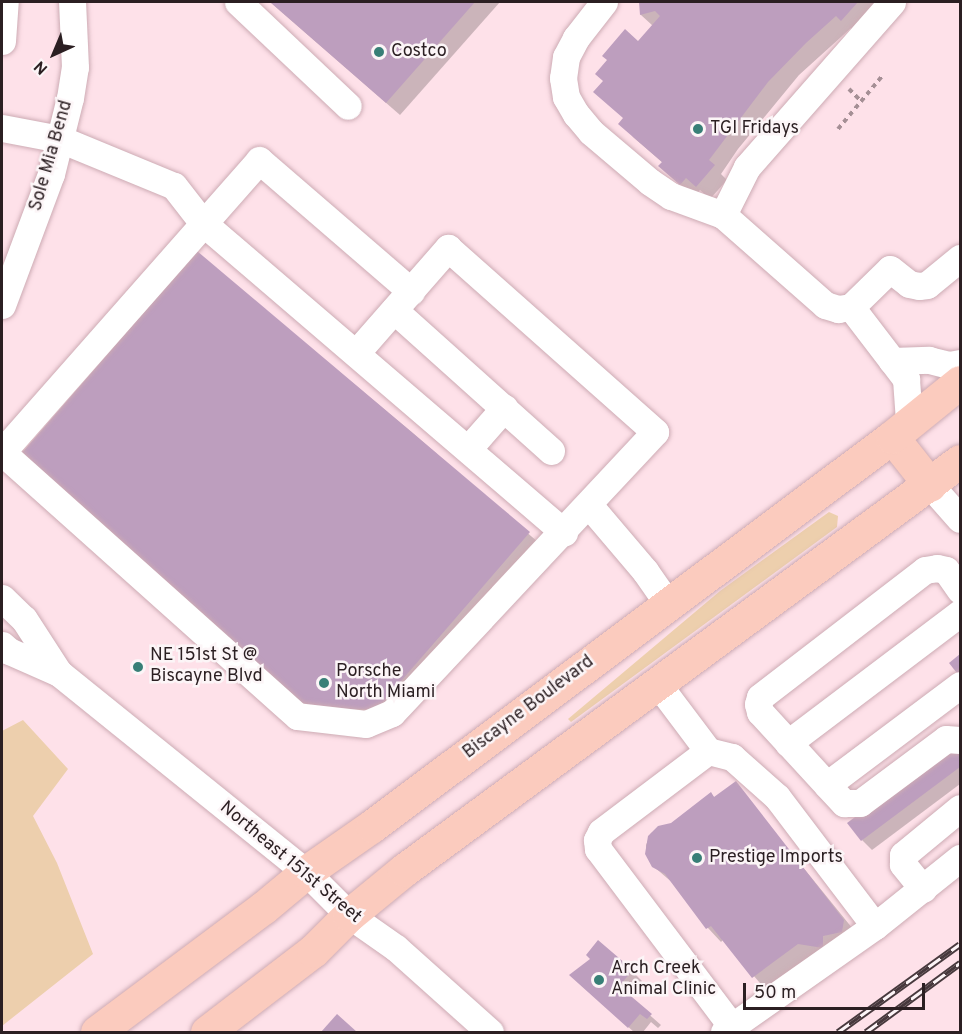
<!DOCTYPE html>
<html>
<head>
<meta charset="utf-8">
<style>
	body { margin:0 }
	#map { position:relative; width:962px; height:1034px; overflow:hidden; background:#fee1e9; font-family:Overpass,sans-serif }
	div>[style] { position:absolute }
	[style*='--x'] { left:calc(var(--x)*1px); top:calc(var(--y)*1px); width:calc(var(--w)*1px); rotate:calc(var(--a)*1deg) }
	.green>* { inset:0; background:#edcfad }
	.shadow>* { inset:0; background:#0003 }
	.building>* { inset:0; background:#bd9ebe }
	.path>* { height:4px; margin-top:-2px; transform-origin:0; background:repeating-linear-gradient(90deg,#a58f95 0 4.5px,transparent 0 9px) }
	.roads { filter:drop-shadow(0 0 2px #cdabb4) drop-shadow(0 0 2px #cdabb4) }
	.minor>* { height:27px; margin:-13.5px; padding:0 13.5px; transform-origin:13.5px; border-radius:13.5px; background:#fff }
	.major>* { height:33px; margin:-16.5px; padding:0 16.5px; transform-origin:16.5px; border-radius:16.5px; background:#fbcbbe }
	.rail>* { height:7px; margin-top:-3.5px; transform-origin:0; background:repeating-linear-gradient(90deg,#fcf5f7 0 14px,#47393d 0 28px); box-sizing:border-box; border-block:2px solid #47393d }
	.dots>* { width:16px; height:16px; translate:-50% -50%; box-sizing:border-box; border:3px solid #fcf5f7; border-radius:50% }
	span { translate:-50% -50%; white-space:nowrap; text-align:center; line-height:1.15; -webkit-text-stroke:5px #fcf5f7; paint-order:stroke }
	.poi-label { font-size:18px; color:#2b1f22 }
	.left { translate:0 -50%; text-align:left }
	.street-label { font-size:18px; color:#2b1f22 }
	.frame { position:absolute; inset:0; border:3px solid #2b1f22; pointer-events:none }
	.north { position:absolute; left:24px; top:24px; width:60px; height:60px; -webkit-text-stroke:4px #fcf5f7; paint-order:stroke; rotate:224deg; font-size:16px; font-weight:700; line-height:24px; text-align:center; color:#2b1f22 }
	.north::after { content:''; display:block; margin:auto; width:21px; height:27px; background:#2b1f22; clip-path:polygon(50% 0,100% 100%,50% 72%,0 100%) }
	.scale { position:absolute; left:743px; top:983px; width:182px; height:27px; box-sizing:border-box; border:3px solid #2b1f22; border-top:0; padding-left:8px; font-size:18px; line-height:21px; white-space:nowrap; color:#2b1f22; -webkit-text-stroke:4px #fcf5f7; paint-order:stroke }
</style>
</head>
<body>
<div id="map">
	<div class="green">
		<i style="clip-path:polygon(829px 512px,838px 516px,837px 527px,571px 722px,568px 719px,720px 591px)"></i>
		<i style="clip-path:polygon(23px 720px,68px 769px,33px 816px,57px 863px,93px 954px,2px 1026px,2px 731px)"></i>
	</div>
	<div class="shadow">
		<i style="clip-path:polygon(270px 2px,500px 2px,400px 115px)"></i>
		<i style="clip-path:polygon(641px 2px,883px 2px,855px 33px,851px 28px,799px 75px,738px 149px,721px 174px,727px 180px,710px 199px,700px 190px,694px 197px,674px 179px,663px 163px,633px 137px,624px 119px,638px 43px,653px 26px,641px 15px)"></i>
		<i style="clip-path:polygon(197px 253px,414px 434px,539px 543px,387px 719px,317px 718px)"></i>
		<i style="clip-path:polygon(952px 747px,960px 755px,960px 784px,872px 850px,862px 840px)"></i>
		<i style="clip-path:polygon(735px 783px,857px 934px,766px 990px,723px 940px,721px 942px,708px 928px,674px 884px,653px 866px,646px 854px,646px 845px,651px 833px,672px 824px,711px 794px,715px 798px)"></i>
		<i style="clip-path:polygon(592px 959px,632px 971px,642px 981px,628px 996px,661px 1025px,658px 1028px,651px 1022px,643px 1032px,634px 1032px,581px 985px)"></i>
	</div>
	<div class="building">
		<i style="clip-path:polygon(270px 2px,475px 2px,386px 103px)"></i>
		<i style="clip-path:polygon(639px 2px,858px 2px,841px 21px,836px 16px,806px 43px,768px 82px,709px 160px,715px 165px,696px 187px,686px 178px,680px 185px,658px 166px,662px 162px,618px 124px,623px 118px,593px 92px,603px 81px,595px 74px,607px 60px,602px 56px,625px 29px,638px 41px,660px 16px,655px 11px,640px 15px)"></i>
		<i style="clip-path:polygon(197px 251px,530px 532px,377px 709px,305px 709px,20px 455px)"></i>
		<i style="clip-path:polygon(960px 654px,960px 677px,949px 663px)"></i>
		<i style="clip-path:polygon(952px 745px,960px 756px,960px 767px,861px 841px,847px 823px)"></i>
		<i style="clip-path:polygon(736px 781px,844px 920px,842px 932px,823px 936px,823px 948px,798px 944px,752px 978px,711px 926px,706px 929px,665px 874px,652px 867px,645px 854px,648px 836px,658px 826px,671px 823px,711px 792px,714px 797px)"></i>
		<i style="clip-path:polygon(598px 940px,633px 970px,619px 986px,652px 1014px,647px 1019px,640px 1014px,628px 1028px,569px 975px,590px 959px,586px 955px)"></i>
		<i style="clip-path:polygon(337px 1014px,357px 1032px,321px 1032px)"></i>
	</div>
	<div class="path">
		<i style="--x:849;--y:89;--w:16;--a:45"></i>
		<i style="--x:838;--y:129;--w:70;--a:-50.2"></i>
	</div>
	<div class="roads">
		<div class="minor">
			<i style="--x:238;--y:2;--w:151;--a:43.4"></i>
			<i style="--x:604;--y:2;--w:46;--a:127.9"></i>
			<i style="--x:576;--y:38;--w:21;--a:118"></i>
			<i style="--x:566;--y:57;--w:21;--a:98"></i>
			<i style="--x:563;--y:78;--w:19;--a:81"></i>
			<i style="--x:566;--y:97;--w:20;--a:60"></i>
			<i style="--x:576;--y:114;--w:23;--a:50"></i>
			<i style="--x:591;--y:132;--w:77;--a:40.3"></i>
			<i style="--x:650;--y:182;--w:25;--a:34"></i>
			<i style="--x:671;--y:196;--w:55;--a:20.1"></i>
			<i style="--x:892;--y:2;--w:220;--a:131.3"></i>
			<i style="--x:747;--y:167;--w:54;--a:116.6"></i>
			<i style="--x:723;--y:215;--w:136;--a:41.4"></i>
			<i style="--x:825;--y:305;--w:14;--a:17"></i>
			<i style="--x:838;--y:309;--w:13;--a:-9"></i>
			<i style="--x:851;--y:307;--w:54;--a:-44.3"></i>
			<i style="--x:890;--y:269;--w:24;--a:38"></i>
			<i style="--x:909;--y:284;--w:10;--a:11"></i>
			<i style="--x:919;--y:286;--w:8;--a:-7"></i>
			<i style="--x:927;--y:285;--w:43;--a:-39.3"></i>
			<i style="--x:2;--y:41;--w:39;--a:-86"></i>
			<i style="--x:2;--y:128;--w:59;--a:10.7"></i>
			<i style="--x:60;--y:139;--w:123;--a:22.4"></i>
			<i style="--x:174;--y:186;--w:46;--a:52.1"></i>
			<i style="--x:202;--y:222;--w:477;--a:40.6"></i>
			<i style="--x:2;--y:305;--w:140;--a:-69.5"></i>
			<i style="--x:51;--y:174;--w:78;--a:-76"></i>
			<i style="--x:70;--y:98;--w:31;--a:-81"></i>
			<i style="--x:75;--y:67;--w:65;--a:-92.6"></i>
			<i style="--x:851;--y:307;--w:91;--a:52.6"></i>
			<i style="--x:906;--y:379;--w:42;--a:85.9"></i>
			<i style="--x:394;--y:310;--w:211;--a:41.9"></i>
			<i style="--x:356;--y:353;--w:140;--a:-48.8"></i>
			<i style="--x:448;--y:248;--w:277;--a:41.6"></i>
			<i style="--x:655;--y:432;--w:385;--a:133.1"></i>
			<i style="--x:392;--y:713;--w:28;--a:157"></i>
			<i style="--x:366;--y:724;--w:69;--a:-173.4"></i>
			<i style="--x:297;--y:716;--w:396;--a:-138.2"></i>
			<i style="--x:2;--y:452;--w:389;--a:-48.6"></i>
			<i style="--x:259;--y:160;--w:201;--a:40.8"></i>
			<i style="--x:892;--y:361;--w:37;--a:-2"></i>
			<i style="--x:929;--y:360;--w:21;--a:14"></i>
			<i style="--x:949;--y:365;--w:11;--a:-10"></i>
			<i style="--x:468;--y:449;--w:55;--a:-48.7"></i>
			<i style="--x:930;--y:485;--w:45;--a:48.6"></i>
			<i style="--x:589;--y:505;--w:87;--a:49.7"></i>
			<i style="--x:645;--y:571;--w:40;--a:55.1"></i>
			<i style="--x:2;--y:598;--w:30;--a:44"></i>
			<i style="--x:24;--y:619;--w:64;--a:57.1"></i>
			<i style="--x:2;--y:645;--w:9;--a:41"></i>
			<i style="--x:9;--y:651;--w:55;--a:23.7"></i>
			<i style="--x:59;--y:673;--w:317;--a:38.9"></i>
			<i style="--x:306;--y:872;--w:61;--a:45"></i>
			<i style="--x:349;--y:915;--w:57;--a:35.1"></i>
			<i style="--x:396;--y:948;--w:126;--a:41.8"></i>
			<i style="--x:657;--y:683;--w:85;--a:53.1"></i>
			<i style="--x:708;--y:751;--w:134;--a:142.9"></i>
			<i style="--x:601;--y:832;--w:9;--a:117"></i>
			<i style="--x:597;--y:840;--w:9;--a:84"></i>
			<i style="--x:598;--y:849;--w:223;--a:53"></i>
			<i style="--x:960;--y:685;--w:166;--a:143.1"></i>
			<i style="--x:827;--y:785;--w:25;--a:47"></i>
			<i style="--x:844;--y:803;--w:16;--a:0"></i>
			<i style="--x:860;--y:803;--w:107;--a:-36.7"></i>
			<i style="--x:946;--y:739;--w:14;--a:4"></i>
			<i style="--x:788;--y:743;--w:216;--a:-37.1"></i>
			<i style="--x:708;--y:751;--w:25;--a:14"></i>
			<i style="--x:732;--y:757;--w:60;--a:41.6"></i>
			<i style="--x:777;--y:797;--w:162;--a:52.8"></i>
			<i style="--x:827;--y:785;--w:99;--a:-132.5"></i>
			<i style="--x:760;--y:712;--w:8;--a:-104"></i>
			<i style="--x:758;--y:704;--w:7;--a:-74"></i>
			<i style="--x:760;--y:697;--w:208;--a:-37.6"></i>
			<i style="--x:925;--y:570;--w:12;--a:-9"></i>
			<i style="--x:937;--y:568;--w:9;--a:13"></i>
			<i style="--x:946;--y:570;--w:24;--a:55"></i>
			<i style="--x:923;--y:889;--w:32;--a:-129"></i>
			<i style="--x:903;--y:864;--w:9;--a:-90"></i>
			<i style="--x:903;--y:855;--w:74;--a:-39.5"></i>
			<i style="--x:724;--y:1032;--w:184;--a:-35.1"></i>
			<i style="--x:875;--y:926;--w:109;--a:-38.7"></i>
		</div>
		<div class="major">
			<i style="--x:892;--y:437;--w:61;--a:51.6"></i>
			<i style="--x:97;--y:1032;--w:207;--a:-36.8"></i>
			<i style="--x:263;--y:908;--w:56;--a:-39.9"></i>
			<i style="--x:306;--y:872;--w:80;--a:-34.9"></i>
			<i style="--x:372;--y:826;--w:649;--a:-36.8"></i>
			<i style="--x:892;--y:437;--w:87;--a:-39"></i>
			<i style="--x:207;--y:1032;--w:133;--a:-37.4"></i>
			<i style="--x:313;--y:951;--w:51;--a:-45"></i>
			<i style="--x:349;--y:915;--w:71;--a:-39.3"></i>
			<i style="--x:404;--y:870;--w:690;--a:-36.34"></i>
		</div>
	</div>
	<div class="rail">
		<i style="--x:838;--y:1032;--w:150;--a:-35.8"></i>
		<i style="--x:866;--y:1032;--w:117;--a:-36.3"></i>
	</div>
	<div class="dots">
		<i style="left:379px;top:52px;background:#387f77"></i>
		<i style="left:698px;top:129px;background:#387f77"></i>
		<i style="left:138px;top:667px;background:#387f77"></i>
		<i style="left:324px;top:683px;background:#387f77"></i>
		<i style="left:697px;top:858px;background:#387f77"></i>
		<i style="left:599px;top:980px;background:#387f77"></i>
	</div>
	<div class="poi-label">
		<span class="left" style="left:391px;top:52px">Costco</span>
		<span class="left" style="left:710px;top:129px">TGI Fridays</span>
		<span class="left" style="left:150px;top:667px">NE 151st St @<br>Biscayne Blvd</span>
		<span class="left" style="left:336px;top:683px">Porsche<br>North Miami</span>
		<span class="left" style="left:709px;top:858px">Prestige Imports</span>
		<span class="left" style="left:611px;top:980px">Arch Creek<br>Animal Clinic</span>
	</div>
	<div class="street-label">
		<span style="left:52px;top:156px;rotate:-74deg">Sole Mia Bend</span>
		<span style="left:529px;top:708px;rotate:-37deg">Biscayne Boulevard</span>
		<span style="left:290px;top:863px;rotate:40deg">Northeast 151st Street</span>
	</div>
	<div class="frame"></div>
	<div class="north">N</div>
	<div class="scale">50 m</div>
</div>
</body>
</html>
